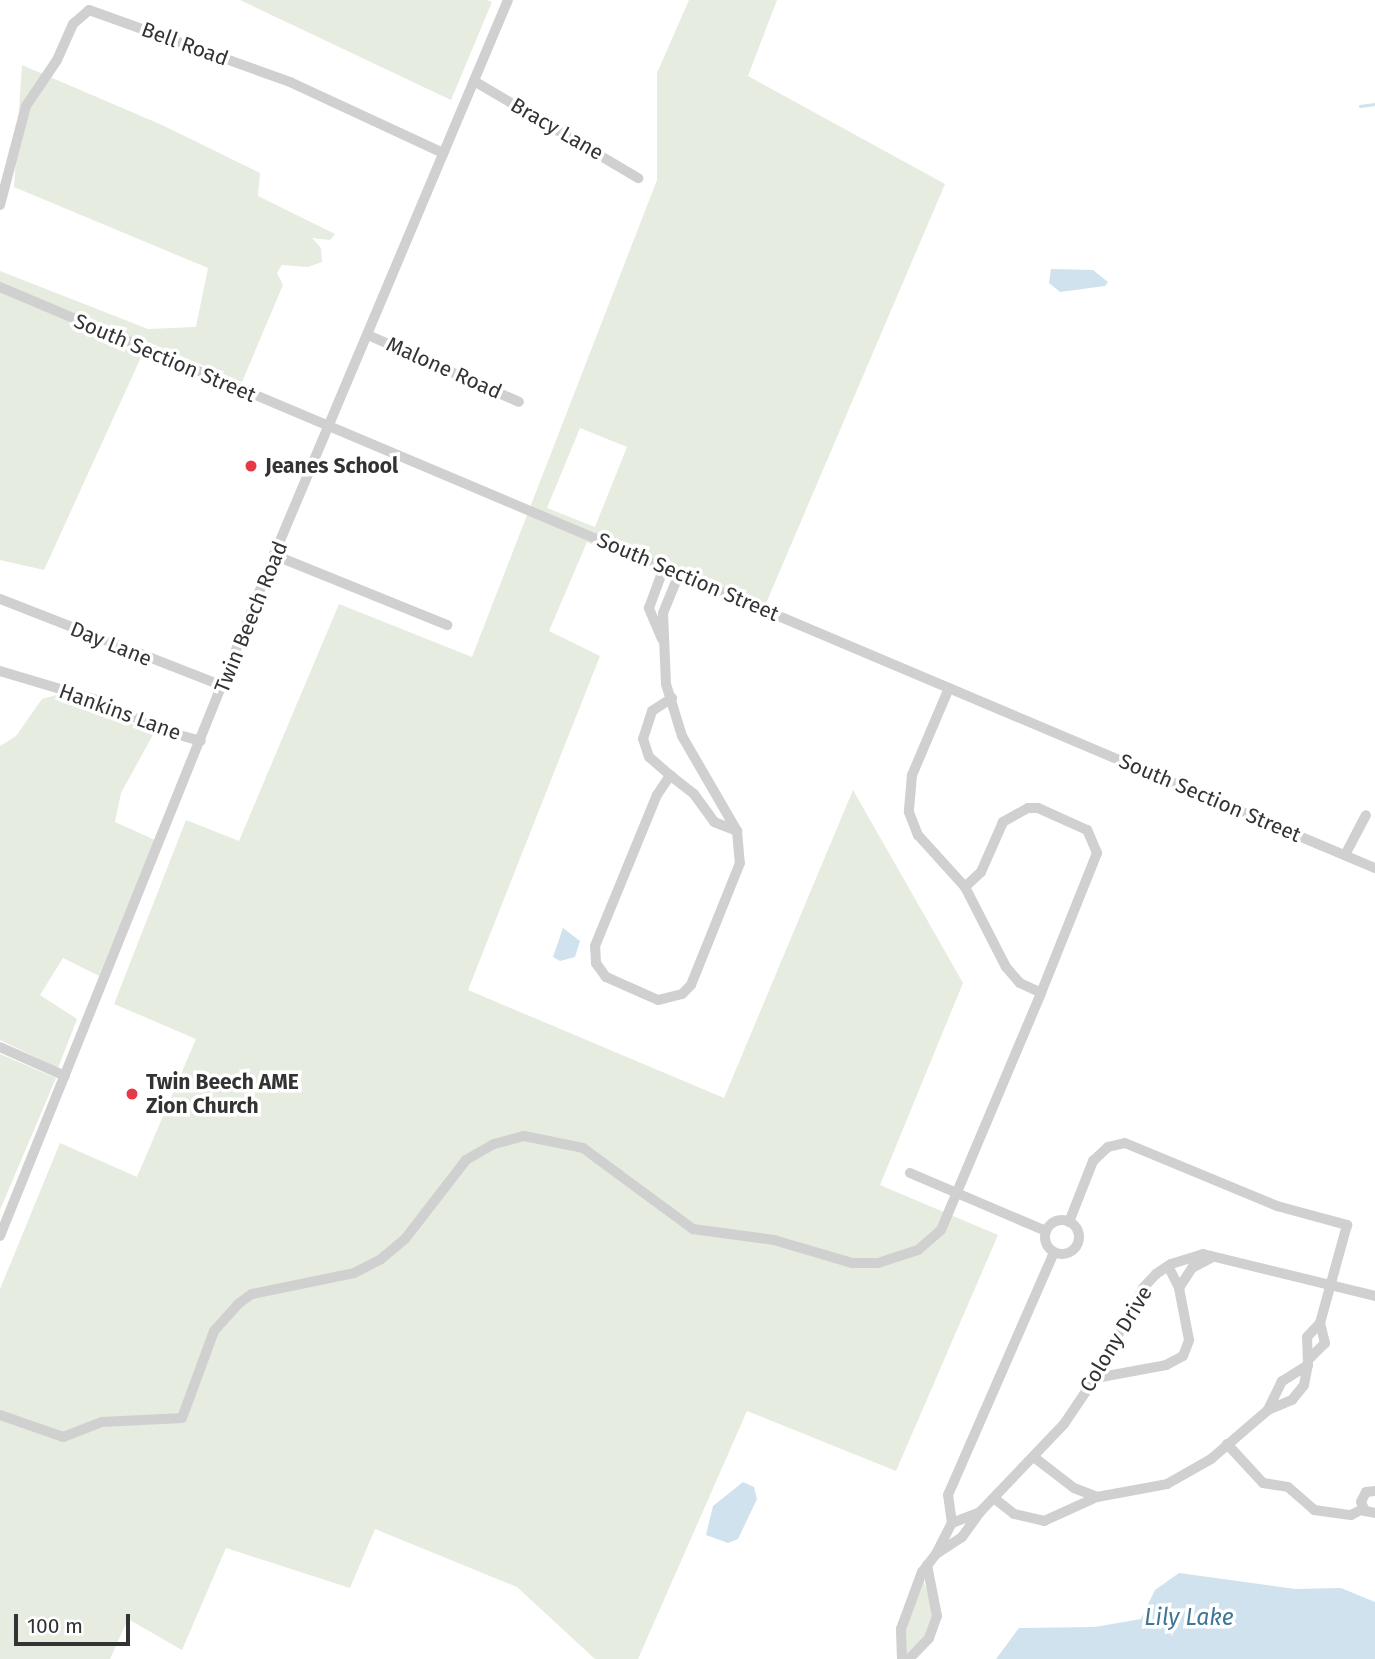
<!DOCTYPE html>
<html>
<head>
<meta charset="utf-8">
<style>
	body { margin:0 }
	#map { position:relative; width:1375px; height:1659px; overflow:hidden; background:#fff; font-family:"Fira Sans",sans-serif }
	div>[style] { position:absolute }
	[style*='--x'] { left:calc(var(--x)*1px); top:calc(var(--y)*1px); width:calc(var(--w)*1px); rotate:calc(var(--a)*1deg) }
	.green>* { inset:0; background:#e6ecdf }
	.water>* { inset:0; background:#cfe2ee }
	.stream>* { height:2.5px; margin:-1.25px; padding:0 1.25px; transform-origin:1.25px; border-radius:1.25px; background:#cfe2ee }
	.minor>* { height:10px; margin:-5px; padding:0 5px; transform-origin:5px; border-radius:5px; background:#d0d0d0 }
	.minor>.ring { margin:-5px; padding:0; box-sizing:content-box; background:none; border:10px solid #d0d0d0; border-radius:50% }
	.dots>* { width:19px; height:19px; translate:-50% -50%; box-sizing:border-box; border:4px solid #fff; border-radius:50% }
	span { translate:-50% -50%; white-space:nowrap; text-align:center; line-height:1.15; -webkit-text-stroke:7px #fff; paint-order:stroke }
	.street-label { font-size:21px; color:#333 }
	.poi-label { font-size:21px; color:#333; font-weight:700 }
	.left { translate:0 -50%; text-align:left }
	.water-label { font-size:23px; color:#3f7597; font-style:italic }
	.scale { position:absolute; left:14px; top:1614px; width:116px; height:32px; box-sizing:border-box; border:4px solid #333; border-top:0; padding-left:9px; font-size:21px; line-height:24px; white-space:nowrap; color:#333; -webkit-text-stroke:5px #fff; paint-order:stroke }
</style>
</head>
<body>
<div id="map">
	<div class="green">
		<i style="clip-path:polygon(240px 0,487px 0,492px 2px,451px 100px)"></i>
		<i style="clip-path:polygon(evenodd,689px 0,777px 0,748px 76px,945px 184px,761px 615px,587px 542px,549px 631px,600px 656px,468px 990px,724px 1098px,853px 790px,963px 983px,880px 1185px,998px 1235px,896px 1471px,747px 1411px,638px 1659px,595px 1659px,517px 1587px,375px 1529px,350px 1588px,226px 1548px,182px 1650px,128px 1619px,110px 1659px,0 1659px,0 1289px,60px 1143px,137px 1177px,196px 1039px,114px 1004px,186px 820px,239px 841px,339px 604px,472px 657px,657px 180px,657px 73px,689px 0,580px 428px,627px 447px,595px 527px,547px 508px,580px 428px)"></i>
		<i style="clip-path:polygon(22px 65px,162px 125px,260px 173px,258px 196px,335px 234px,330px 240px,312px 238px,321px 248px,322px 262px,308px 267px,282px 265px,277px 273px,283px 285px,242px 382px,148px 342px,44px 570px,0 560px,0 271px,148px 329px,196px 327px,208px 268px,14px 187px)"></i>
		<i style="clip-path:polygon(60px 694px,154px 733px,121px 793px,115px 822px,155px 840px,99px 976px,63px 958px,40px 995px,77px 1019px,58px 1068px,0 1040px,0 746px,16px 736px,42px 699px)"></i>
		<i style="clip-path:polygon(0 1054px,56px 1078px,0 1210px)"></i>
		<i style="clip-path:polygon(923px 1579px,935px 1614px,927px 1636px,905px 1657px,903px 1638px)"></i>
	</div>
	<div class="water">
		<i style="clip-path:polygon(1051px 269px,1093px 270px,1108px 282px,1105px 286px,1060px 292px,1049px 283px)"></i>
		<i style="clip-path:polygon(563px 928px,580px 941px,575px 957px,560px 961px,553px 957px)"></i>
		<i style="clip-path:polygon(743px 1482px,754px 1487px,757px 1499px,738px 1539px,728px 1543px,706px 1535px,713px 1506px)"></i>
		<i style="clip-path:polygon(1179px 1573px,1295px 1589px,1341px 1588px,1375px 1602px,1375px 1659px,996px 1659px,1019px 1628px,1095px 1627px,1141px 1619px,1155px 1590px)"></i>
	</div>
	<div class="stream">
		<i style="--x:1360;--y:106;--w:15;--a:-8"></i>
	</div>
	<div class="minor">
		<i style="--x:474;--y:81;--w:191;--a:30.6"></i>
		<i style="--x:0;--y:205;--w:102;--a:-75.3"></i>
		<i style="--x:26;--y:106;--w:55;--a:-56"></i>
		<i style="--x:57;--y:60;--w:39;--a:-66"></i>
		<i style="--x:73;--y:24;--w:21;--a:-41"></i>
		<i style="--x:89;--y:10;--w:214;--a:19.7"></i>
		<i style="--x:290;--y:82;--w:169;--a:24.9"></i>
		<i style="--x:0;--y:287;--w:1493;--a:22.91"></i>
		<i style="--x:368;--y:335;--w:165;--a:23.9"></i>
		<i style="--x:274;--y:555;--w:187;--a:22"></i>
		<i style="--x:679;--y:574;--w:42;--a:112.3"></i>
		<i style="--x:663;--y:613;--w:71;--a:87.6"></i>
		<i style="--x:666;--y:684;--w:54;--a:72.9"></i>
		<i style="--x:682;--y:736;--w:110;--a:59.9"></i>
		<i style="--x:737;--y:831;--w:32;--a:85"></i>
		<i style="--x:740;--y:863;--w:131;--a:111.9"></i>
		<i style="--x:691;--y:985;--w:13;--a:135"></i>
		<i style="--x:682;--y:994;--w:25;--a:166"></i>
		<i style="--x:658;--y:1000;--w:57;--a:-156.1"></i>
		<i style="--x:606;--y:977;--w:17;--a:-126"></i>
		<i style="--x:596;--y:963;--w:17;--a:-93"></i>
		<i style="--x:595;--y:946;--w:163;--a:-67.7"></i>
		<i style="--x:657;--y:795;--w:18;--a:-56"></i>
		<i style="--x:667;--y:780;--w:6;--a:-45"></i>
		<i style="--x:671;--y:776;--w:29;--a:38"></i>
		<i style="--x:694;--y:794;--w:34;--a:54"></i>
		<i style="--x:714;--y:822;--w:25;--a:21"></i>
		<i style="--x:0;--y:599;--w:239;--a:21.3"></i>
		<i style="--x:662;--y:639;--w:34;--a:-113"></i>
		<i style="--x:649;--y:608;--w:44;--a:-69.9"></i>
		<i style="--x:0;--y:671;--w:98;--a:16.6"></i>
		<i style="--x:94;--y:699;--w:77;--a:24.6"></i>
		<i style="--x:164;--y:731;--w:38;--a:15"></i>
		<i style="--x:949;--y:688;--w:95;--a:113"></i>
		<i style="--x:912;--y:775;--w:37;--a:95"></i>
		<i style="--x:909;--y:812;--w:25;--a:69"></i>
		<i style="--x:918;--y:835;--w:70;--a:47.9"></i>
		<i style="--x:965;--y:887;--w:90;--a:62.9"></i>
		<i style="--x:1006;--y:967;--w:21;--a:49"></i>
		<i style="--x:1020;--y:983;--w:23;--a:25"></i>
		<i style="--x:1041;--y:993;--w:151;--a:-68.2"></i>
		<i style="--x:1097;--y:853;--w:25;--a:-113"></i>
		<i style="--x:1087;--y:830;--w:54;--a:-155.8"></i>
		<i style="--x:1038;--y:808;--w:10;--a:180"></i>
		<i style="--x:1028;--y:808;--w:29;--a:151"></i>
		<i style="--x:1003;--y:822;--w:55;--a:113.7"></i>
		<i style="--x:981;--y:872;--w:22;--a:137"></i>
		<i style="--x:671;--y:776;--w:29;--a:-139"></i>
		<i style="--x:649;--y:757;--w:19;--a:-108"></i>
		<i style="--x:643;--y:739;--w:29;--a:-72"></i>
		<i style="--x:652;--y:711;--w:24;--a:-33"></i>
		<i style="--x:1345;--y:855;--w:45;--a:-62.3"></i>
		<i style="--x:0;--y:1047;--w:71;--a:24"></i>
		<i style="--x:910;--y:1173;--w:148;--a:23.1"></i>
		<i class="ring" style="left:1045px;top:1220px;width:24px;height:24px"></i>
		<i style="--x:1069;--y:1222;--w:66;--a:-68.5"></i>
		<i style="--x:1093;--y:1161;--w:21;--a:-43"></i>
		<i style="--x:1108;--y:1147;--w:17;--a:-13"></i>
		<i style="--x:1125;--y:1143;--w:165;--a:22.5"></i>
		<i style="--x:1277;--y:1206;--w:73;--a:15.2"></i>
		<i style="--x:1347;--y:1225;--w:102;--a:105.4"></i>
		<i style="--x:0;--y:1236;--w:734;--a:-68.08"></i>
		<i style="--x:274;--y:555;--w:602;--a:-67.14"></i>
		<i style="--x:1168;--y:1266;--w:25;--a:63"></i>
		<i style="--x:1179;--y:1288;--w:24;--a:-57"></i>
		<i style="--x:1192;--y:1268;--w:24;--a:-28"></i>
		<i style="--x:1308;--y:1365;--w:28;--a:-92"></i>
		<i style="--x:1307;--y:1337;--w:19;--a:-47"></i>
		<i style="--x:1320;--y:1323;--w:21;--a:76"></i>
		<i style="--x:1325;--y:1343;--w:23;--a:135"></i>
		<i style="--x:1096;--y:1378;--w:71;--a:-10.5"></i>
		<i style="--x:1166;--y:1365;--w:19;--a:-28"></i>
		<i style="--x:1183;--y:1356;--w:17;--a:-69"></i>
		<i style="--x:1189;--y:1340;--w:53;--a:-100.9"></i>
		<i style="--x:0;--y:1415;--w:67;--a:19.2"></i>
		<i style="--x:63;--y:1437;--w:42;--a:-21"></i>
		<i style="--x:102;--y:1422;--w:80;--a:-2.9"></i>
		<i style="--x:182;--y:1418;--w:93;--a:-69.8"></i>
		<i style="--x:214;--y:1331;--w:36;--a:-48"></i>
		<i style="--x:238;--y:1304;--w:17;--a:-36"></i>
		<i style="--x:252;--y:1294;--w:104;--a:-11.6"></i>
		<i style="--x:354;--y:1273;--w:30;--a:-27"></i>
		<i style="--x:381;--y:1259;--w:31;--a:-40"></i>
		<i style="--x:405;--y:1239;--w:100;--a:-52.3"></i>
		<i style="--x:466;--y:1160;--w:32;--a:-30"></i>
		<i style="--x:494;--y:1144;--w:31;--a:-15"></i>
		<i style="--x:524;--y:1136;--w:60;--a:11.5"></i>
		<i style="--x:583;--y:1148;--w:137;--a:36.4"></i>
		<i style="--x:693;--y:1229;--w:82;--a:7.7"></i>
		<i style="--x:774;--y:1240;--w:81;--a:16.4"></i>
		<i style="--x:852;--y:1263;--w:26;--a:0"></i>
		<i style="--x:878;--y:1263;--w:42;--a:-18"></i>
		<i style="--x:918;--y:1250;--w:30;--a:-41"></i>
		<i style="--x:941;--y:1230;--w:257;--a:-67.1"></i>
		<i style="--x:1227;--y:1444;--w:53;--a:47.3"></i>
		<i style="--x:1263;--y:1483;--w:25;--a:9"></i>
		<i style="--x:1288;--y:1487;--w:35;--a:41"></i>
		<i style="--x:1314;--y:1510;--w:37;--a:8"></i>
		<i style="--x:1351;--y:1515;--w:13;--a:-27"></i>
		<i style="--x:1035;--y:1458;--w:49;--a:37.6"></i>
		<i style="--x:1074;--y:1488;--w:25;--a:21"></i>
		<i style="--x:1097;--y:1497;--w:71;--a:-10.5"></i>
		<i style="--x:1167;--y:1484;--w:51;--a:-29.6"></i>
		<i style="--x:1211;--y:1459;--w:75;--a:-40.7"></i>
		<i style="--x:1268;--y:1410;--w:26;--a:-23"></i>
		<i style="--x:1292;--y:1400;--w:19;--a:-51"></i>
		<i style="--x:1304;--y:1385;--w:20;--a:-79"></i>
		<i style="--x:1308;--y:1365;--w:31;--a:148"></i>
		<i style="--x:1282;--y:1381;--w:32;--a:116"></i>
		<i style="--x:1375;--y:1491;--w:9;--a:174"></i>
		<i style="--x:1366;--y:1492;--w:11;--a:117"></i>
		<i style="--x:1361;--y:1502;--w:10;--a:66"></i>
		<i style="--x:1365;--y:1511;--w:10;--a:11"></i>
		<i style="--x:995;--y:1499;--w:24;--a:38"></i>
		<i style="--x:1014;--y:1514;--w:31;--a:13"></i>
		<i style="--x:1044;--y:1521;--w:58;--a:-24.4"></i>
		<i style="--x:952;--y:1523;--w:28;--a:-98"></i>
		<i style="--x:948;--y:1495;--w:265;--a:-66.4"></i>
		<i style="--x:936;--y:1554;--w:35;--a:-63"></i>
		<i style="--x:952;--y:1523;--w:30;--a:-21"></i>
		<i style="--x:902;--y:1659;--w:30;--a:-92"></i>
		<i style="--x:901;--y:1629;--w:61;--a:-69.8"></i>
		<i style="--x:922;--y:1572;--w:23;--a:-52"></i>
		<i style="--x:936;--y:1554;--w:31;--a:-33"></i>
		<i style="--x:962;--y:1537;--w:31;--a:-54"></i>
		<i style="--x:980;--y:1512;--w:122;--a:-46.3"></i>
		<i style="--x:1064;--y:1424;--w:55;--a:-56"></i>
		<i style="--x:1095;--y:1378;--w:102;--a:-61.9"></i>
		<i style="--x:1143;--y:1288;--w:19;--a:-47"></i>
		<i style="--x:1156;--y:1274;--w:18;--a:-34"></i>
		<i style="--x:1171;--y:1264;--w:34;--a:-17"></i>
		<i style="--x:1203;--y:1254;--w:177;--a:13.7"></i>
		<i style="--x:909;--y:1659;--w:29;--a:-46"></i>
		<i style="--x:929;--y:1638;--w:23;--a:-70"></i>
		<i style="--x:937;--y:1616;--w:52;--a:-101.1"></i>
	</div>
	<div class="dots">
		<i style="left:251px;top:466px;background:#e63946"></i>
		<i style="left:132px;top:1094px;background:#e63946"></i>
	</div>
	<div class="street-label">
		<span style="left:185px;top:44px;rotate:20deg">Bell Road</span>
		<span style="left:557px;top:129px;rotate:30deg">Bracy Lane</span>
		<span style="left:165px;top:358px;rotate:23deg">South Section Street</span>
		<span style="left:444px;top:368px;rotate:24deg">Malone Road</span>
		<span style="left:688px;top:577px;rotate:23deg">South Section Street</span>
		<span style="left:251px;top:617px;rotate:-68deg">Twin Beech Road</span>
		<span style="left:111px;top:644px;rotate:22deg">Day Lane</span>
		<span style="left:120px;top:712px;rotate:20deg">Hankins Lane</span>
		<span style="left:1210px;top:798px;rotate:23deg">South Section Street</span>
		<span style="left:1116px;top:1339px;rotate:-59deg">Colony Drive</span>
	</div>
	<div class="poi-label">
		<span class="left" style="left:265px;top:466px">Jeanes School</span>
		<span class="left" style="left:146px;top:1094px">Twin Beech AME<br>Zion Church</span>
	</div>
	<div class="water-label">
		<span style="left:1189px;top:1617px">Lily Lake</span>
	</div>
	<div class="scale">100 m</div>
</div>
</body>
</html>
